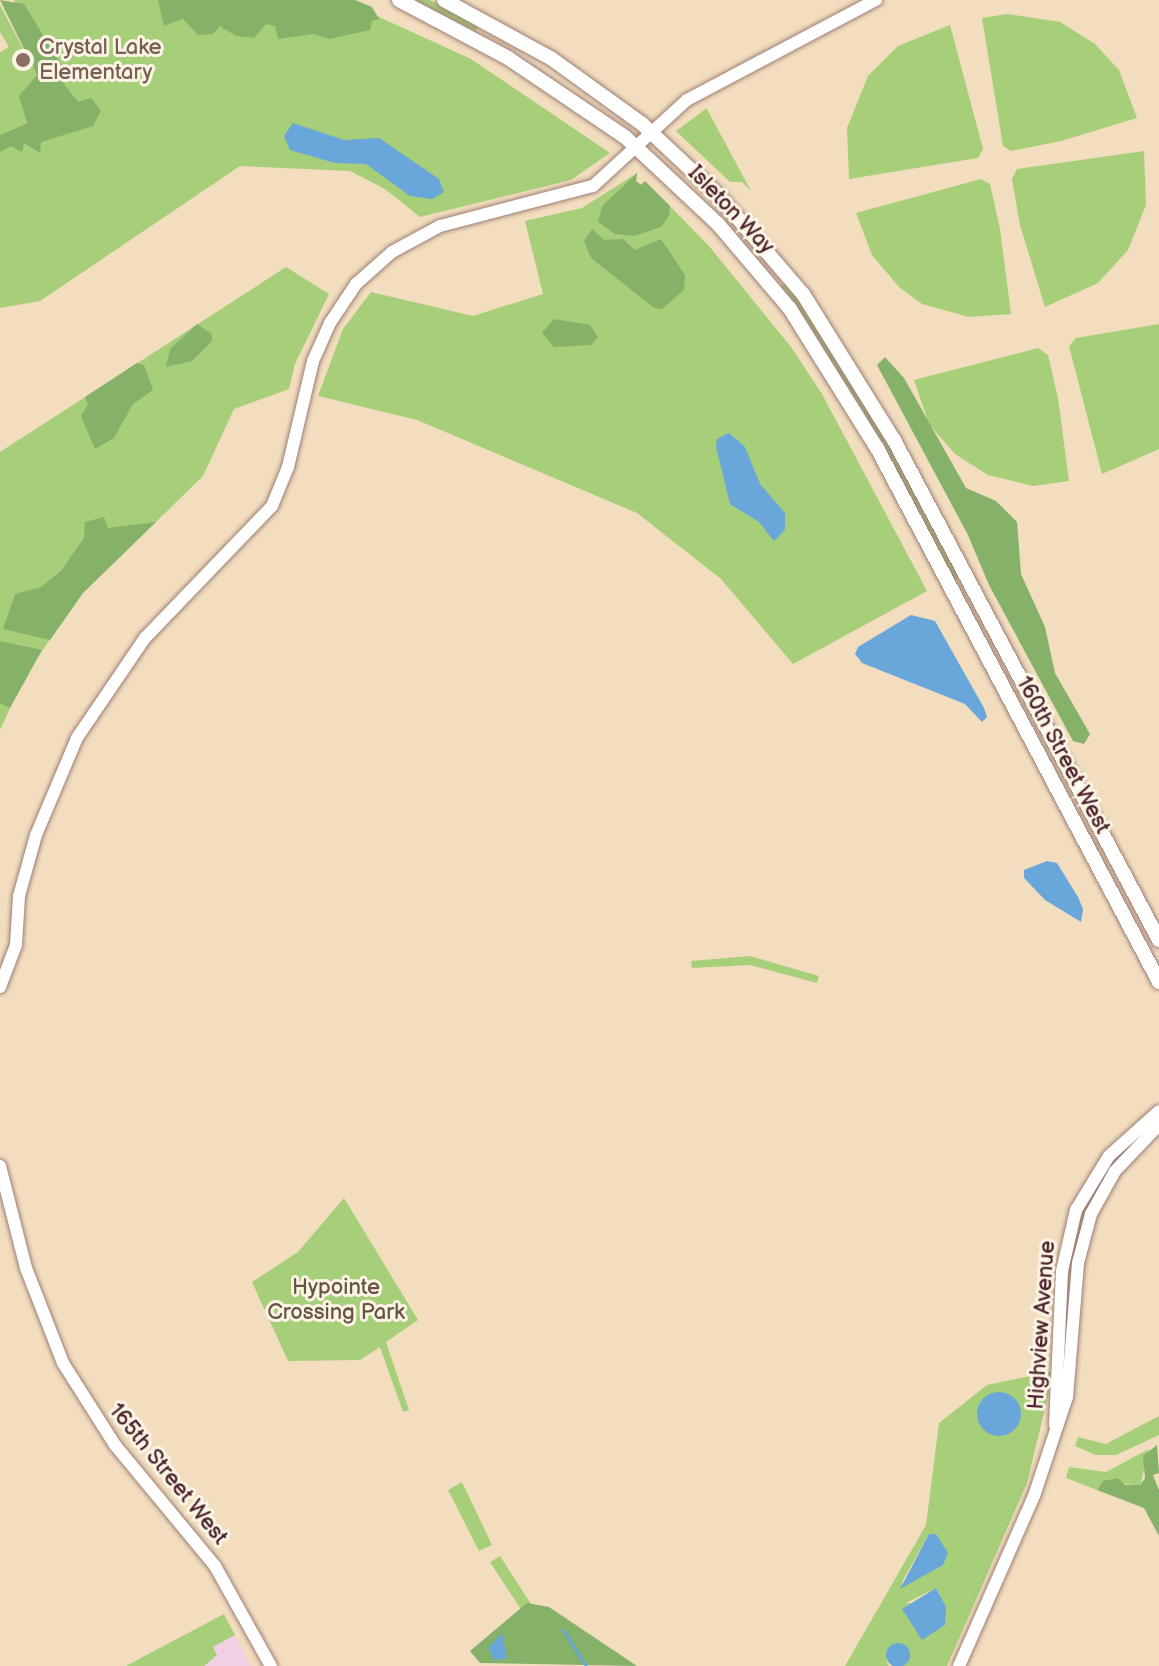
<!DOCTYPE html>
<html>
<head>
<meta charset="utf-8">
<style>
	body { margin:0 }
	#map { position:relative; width:1159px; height:1666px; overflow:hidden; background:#f2debf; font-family:"Balsamiq Sans",sans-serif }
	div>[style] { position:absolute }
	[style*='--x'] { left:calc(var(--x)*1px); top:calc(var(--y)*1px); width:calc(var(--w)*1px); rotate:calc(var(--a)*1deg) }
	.built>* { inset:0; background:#f0d0e5 }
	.green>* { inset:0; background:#a7ce79 }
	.forest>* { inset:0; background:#85b169 }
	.water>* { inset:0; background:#69a6da }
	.round { border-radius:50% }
	.stream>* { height:3px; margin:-1.5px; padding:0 1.5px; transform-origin:1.5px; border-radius:1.5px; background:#69a6da }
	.roads { filter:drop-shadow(0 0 2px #9e7e75) drop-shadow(0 0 2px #9e7e75) }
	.minor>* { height:12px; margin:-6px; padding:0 6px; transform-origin:6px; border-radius:6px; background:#fff }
	.major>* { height:14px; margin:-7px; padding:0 7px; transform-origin:7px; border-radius:7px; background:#fff }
	.dots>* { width:22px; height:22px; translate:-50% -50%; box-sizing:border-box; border:4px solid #fcf5e5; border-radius:50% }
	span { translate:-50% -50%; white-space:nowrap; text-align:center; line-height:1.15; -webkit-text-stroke:6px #fcf5e5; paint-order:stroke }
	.education-label { font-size:22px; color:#785e54 }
	.left { translate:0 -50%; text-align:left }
	.street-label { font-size:22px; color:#4a1f2b }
	.park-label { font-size:22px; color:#665442 }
</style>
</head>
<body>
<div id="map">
	<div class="built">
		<i style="clip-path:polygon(224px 1614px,251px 1666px,126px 1666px)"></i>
	</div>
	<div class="green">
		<i style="clip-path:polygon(14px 0,342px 0,471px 59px,610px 153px,571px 180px,420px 217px,385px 189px,350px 171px,240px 166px,40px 301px,0 308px,0 145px,77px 119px)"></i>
		<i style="clip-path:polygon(412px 0,430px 0,479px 25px,476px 31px)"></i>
		<i style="clip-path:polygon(0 5px,37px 75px,21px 102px,27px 123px,0 135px,0 52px,9px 47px,0 32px)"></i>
		<i style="clip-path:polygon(1007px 14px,1060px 22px,1095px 44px,1119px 70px,1137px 118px,1061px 141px,1011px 151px,1003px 146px,982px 18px)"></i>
		<i style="clip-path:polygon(950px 25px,983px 149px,978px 158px,849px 179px,847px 128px,868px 76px,898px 46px)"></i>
		<i style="clip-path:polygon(707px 108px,707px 109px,751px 191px,742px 182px,730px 182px,676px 131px)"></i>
		<i style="clip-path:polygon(1144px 151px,1146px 205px,1128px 250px,1098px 283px,1045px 307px,1020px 225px,1012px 179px,1017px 169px)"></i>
		<i style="clip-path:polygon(637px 173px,636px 181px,641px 185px,645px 181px,709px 246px,791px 347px,822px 394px,927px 591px,793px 664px,721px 579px,637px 513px,417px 420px,318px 396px,343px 329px,371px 292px,473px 316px,543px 294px,525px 221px,582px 208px)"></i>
		<i style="clip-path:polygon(981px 179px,990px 184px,1000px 229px,1011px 314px,969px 317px,922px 304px,899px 287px,872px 255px,856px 213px)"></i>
		<i style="clip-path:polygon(286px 267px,329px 294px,295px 364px,289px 389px,234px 409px,203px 476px,83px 593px,25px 675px,0 730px,0 452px)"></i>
		<i style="clip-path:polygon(786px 282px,857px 386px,960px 578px,953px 581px,863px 410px,781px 287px)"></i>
		<i style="clip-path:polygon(1159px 324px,1159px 449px,1102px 474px,1069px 346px,1076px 338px)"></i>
		<i style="clip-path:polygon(1038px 348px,1048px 355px,1058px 398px,1069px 481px,1033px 486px,988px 475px,955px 454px,929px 424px,914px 380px)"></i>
		<i style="clip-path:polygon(750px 956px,819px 976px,817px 983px,750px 965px,692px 968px,691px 961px)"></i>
		<i style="clip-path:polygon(1112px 1160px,1116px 1163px,1085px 1217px,1074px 1261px,1067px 1260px,1078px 1216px)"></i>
		<i style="clip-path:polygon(344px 1198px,418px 1320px,386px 1342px,409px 1410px,403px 1412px,380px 1347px,360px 1360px,288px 1361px,252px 1282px,298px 1252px)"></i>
		<i style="clip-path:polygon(evenodd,1054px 1371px,1027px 1483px,947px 1666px,900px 1666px,907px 1661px,901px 1646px,894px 1645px,886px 1660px,889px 1666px,845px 1666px,926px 1525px,939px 1423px,987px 1385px,1054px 1371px,929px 1534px,943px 1564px,901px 1588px,903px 1580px,929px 1534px,1054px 1371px,936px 1588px,946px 1607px,906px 1603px,936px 1588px)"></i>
		<i style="clip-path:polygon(1159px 1416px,1159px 1435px,1116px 1455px,1096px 1455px,1075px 1446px,1078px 1437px,1106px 1444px)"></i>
		<i style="clip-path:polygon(1149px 1449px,1140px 1486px,1103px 1481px,1097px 1490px,1066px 1478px,1069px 1467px,1106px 1472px)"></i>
		<i style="clip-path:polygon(462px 1482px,492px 1545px,479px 1551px,448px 1490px)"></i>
		<i style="clip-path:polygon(500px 1556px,531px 1604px,522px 1611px,490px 1562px)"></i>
		<i style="clip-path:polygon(224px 1614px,235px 1635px,213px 1647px,217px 1655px,204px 1666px,126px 1666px)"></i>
	</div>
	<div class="forest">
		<i style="clip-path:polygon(0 0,24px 4px,65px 71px,61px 80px,78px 102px,91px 98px,101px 111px,93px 126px,41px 142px,40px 153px,24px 143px,22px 152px,11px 146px,0 152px,0 135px,27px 123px,19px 96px,37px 75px)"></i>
		<i style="clip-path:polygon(158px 0,355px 0,372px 7px,379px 19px,372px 21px,370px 30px,329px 39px,313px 34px,278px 39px,275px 26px,266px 24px,254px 38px,236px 36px,220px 26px,213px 34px,198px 35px,183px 19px,164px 26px)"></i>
		<i style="clip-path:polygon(637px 173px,636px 181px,641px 185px,645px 181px,670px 206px,669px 216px,661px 227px,634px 236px,615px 234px,598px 222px,602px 206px)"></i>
		<i style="clip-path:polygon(592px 229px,604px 240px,623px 239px,635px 250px,661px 239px,685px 275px,684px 290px,662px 309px,654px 308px,591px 258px,584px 241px)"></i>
		<i style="clip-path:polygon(554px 319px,590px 325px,598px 337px,591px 345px,554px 347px,542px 333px)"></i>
		<i style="clip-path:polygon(197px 324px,212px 334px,212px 341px,192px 361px,166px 367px,170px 349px)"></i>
		<i style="clip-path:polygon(885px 357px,904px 378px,966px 488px,996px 501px,1017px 522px,1021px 574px,1045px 627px,1055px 673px,1090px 734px,1084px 744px,1073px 741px,989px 585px,968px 535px,877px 365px)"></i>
		<i style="clip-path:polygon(137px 363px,144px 365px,153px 390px,133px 404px,114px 438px,95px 449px,81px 416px,88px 404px,85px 397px)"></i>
		<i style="clip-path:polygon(104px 517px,108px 528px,156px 522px,83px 593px,50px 640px,3px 629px,15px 594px,41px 587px,61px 571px,84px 538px,85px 522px)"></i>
		<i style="clip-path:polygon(0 641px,42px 650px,10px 708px,0 703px)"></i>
		<i style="clip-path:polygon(1157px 1445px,1159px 1473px,1153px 1475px,1159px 1490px,1159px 1536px,1144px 1508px,1097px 1490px,1103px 1481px,1118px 1478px,1125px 1485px,1140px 1485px,1145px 1478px,1143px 1456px)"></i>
		<i style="clip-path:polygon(527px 1603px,549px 1607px,637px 1666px,480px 1663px,470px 1651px)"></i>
	</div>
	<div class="water">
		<i style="clip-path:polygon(293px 123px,344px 140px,379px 138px,439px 179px,444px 192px,432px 199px,410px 196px,366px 164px,335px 163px,290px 150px,284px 136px)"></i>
		<i style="clip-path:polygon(729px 433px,745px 447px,760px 484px,785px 513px,785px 530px,774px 541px,759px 522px,730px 504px,716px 447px,717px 439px)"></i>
		<i style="clip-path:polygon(911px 615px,935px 621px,984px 708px,987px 717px,982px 722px,965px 704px,862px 663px,855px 654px,858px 647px)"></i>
		<i style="clip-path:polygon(1047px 861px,1057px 863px,1078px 897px,1083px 909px,1081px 922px,1045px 900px,1024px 878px,1024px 870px)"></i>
		<i class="round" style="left:977px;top:1392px;width:44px;height:44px"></i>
		<i style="clip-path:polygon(929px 1534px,936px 1534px,948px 1553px,943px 1565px,900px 1589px)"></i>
		<i style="clip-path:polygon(936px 1588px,946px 1607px,945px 1625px,922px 1640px,902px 1609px)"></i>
		<i style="clip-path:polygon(502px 1633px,507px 1658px,494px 1660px,488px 1648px)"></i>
		<i class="round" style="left:886px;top:1643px;width:24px;height:24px"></i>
	</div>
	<div class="stream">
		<i style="--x:563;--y:1630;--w:43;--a:57.4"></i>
	</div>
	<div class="roads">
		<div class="minor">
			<i style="--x:0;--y:987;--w:45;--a:-69.1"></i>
			<i style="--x:16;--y:945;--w:49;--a:-86.5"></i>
			<i style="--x:19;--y:896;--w:63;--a:-74.4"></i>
			<i style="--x:36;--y:835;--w:105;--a:-67.1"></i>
			<i style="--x:77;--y:738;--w:121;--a:-55.8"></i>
			<i style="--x:145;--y:638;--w:183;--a:-46.1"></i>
			<i style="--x:272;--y:506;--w:42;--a:-67.7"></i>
			<i style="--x:288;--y:467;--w:109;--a:-76.7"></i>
			<i style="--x:313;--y:361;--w:42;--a:-65.9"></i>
			<i style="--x:330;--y:323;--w:47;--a:-56.3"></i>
			<i style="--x:356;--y:284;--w:48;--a:-41.6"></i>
			<i style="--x:392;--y:252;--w:55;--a:-28.4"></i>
			<i style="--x:440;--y:226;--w:158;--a:-14.7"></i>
			<i style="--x:593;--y:186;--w:127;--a:-42.5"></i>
			<i style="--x:687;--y:100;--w:214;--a:-27.9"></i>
			<i style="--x:0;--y:1166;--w:105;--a:75.7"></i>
			<i style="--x:26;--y:1268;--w:102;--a:68.7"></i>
			<i style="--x:63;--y:1363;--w:97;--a:57.6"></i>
			<i style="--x:115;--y:1445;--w:157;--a:50.4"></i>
			<i style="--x:215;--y:1566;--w:115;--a:60.8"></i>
			<i style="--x:1055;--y:1425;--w:154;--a:-87.4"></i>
			<i style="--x:1062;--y:1271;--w:63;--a:-77.1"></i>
			<i style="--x:1076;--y:1210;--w:63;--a:-58.6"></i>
			<i style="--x:1109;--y:1156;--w:67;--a:-42"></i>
			<i style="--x:959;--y:1666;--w:186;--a:-66.2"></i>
			<i style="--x:1034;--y:1496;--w:104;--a:-71.6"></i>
			<i style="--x:1067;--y:1397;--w:134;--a:-85.3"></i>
			<i style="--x:1078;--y:1263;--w:51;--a:-75.1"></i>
			<i style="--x:1091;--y:1214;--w:49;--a:-60.8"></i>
			<i style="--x:1115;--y:1171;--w:64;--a:-46.3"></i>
		</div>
		<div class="major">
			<i style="--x:399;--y:0;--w:123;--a:28"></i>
			<i style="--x:508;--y:58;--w:141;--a:34"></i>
			<i style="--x:625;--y:137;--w:127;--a:43.1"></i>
			<i style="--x:718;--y:224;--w:111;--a:49.7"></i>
			<i style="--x:790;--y:309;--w:164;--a:58"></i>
			<i style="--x:877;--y:448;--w:604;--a:62.16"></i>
			<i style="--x:444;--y:0;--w:123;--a:28.6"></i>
			<i style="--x:552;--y:59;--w:111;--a:35.8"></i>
			<i style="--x:642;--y:124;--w:104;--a:43.1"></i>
			<i style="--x:718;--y:195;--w:130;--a:49.4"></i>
			<i style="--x:803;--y:294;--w:172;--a:58.1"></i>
			<i style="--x:894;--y:440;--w:566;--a:62.08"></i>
		</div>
	</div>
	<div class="dots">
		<i style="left:23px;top:60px;background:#8d6e63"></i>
	</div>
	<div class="education-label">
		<span class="left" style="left:39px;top:60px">Crystal Lake<br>Elementary</span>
	</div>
	<div class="street-label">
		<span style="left:731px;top:210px;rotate:46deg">Isleton Way</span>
		<span style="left:1063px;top:755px;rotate:62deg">160th Street West</span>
		<span style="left:1042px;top:1325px;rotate:-86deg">Highview Avenue</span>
		<span style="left:168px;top:1474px;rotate:51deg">165th Street West</span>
	</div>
	<div class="park-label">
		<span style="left:336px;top:1300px">Hypointe<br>Crossing Park</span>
	</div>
</div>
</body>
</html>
